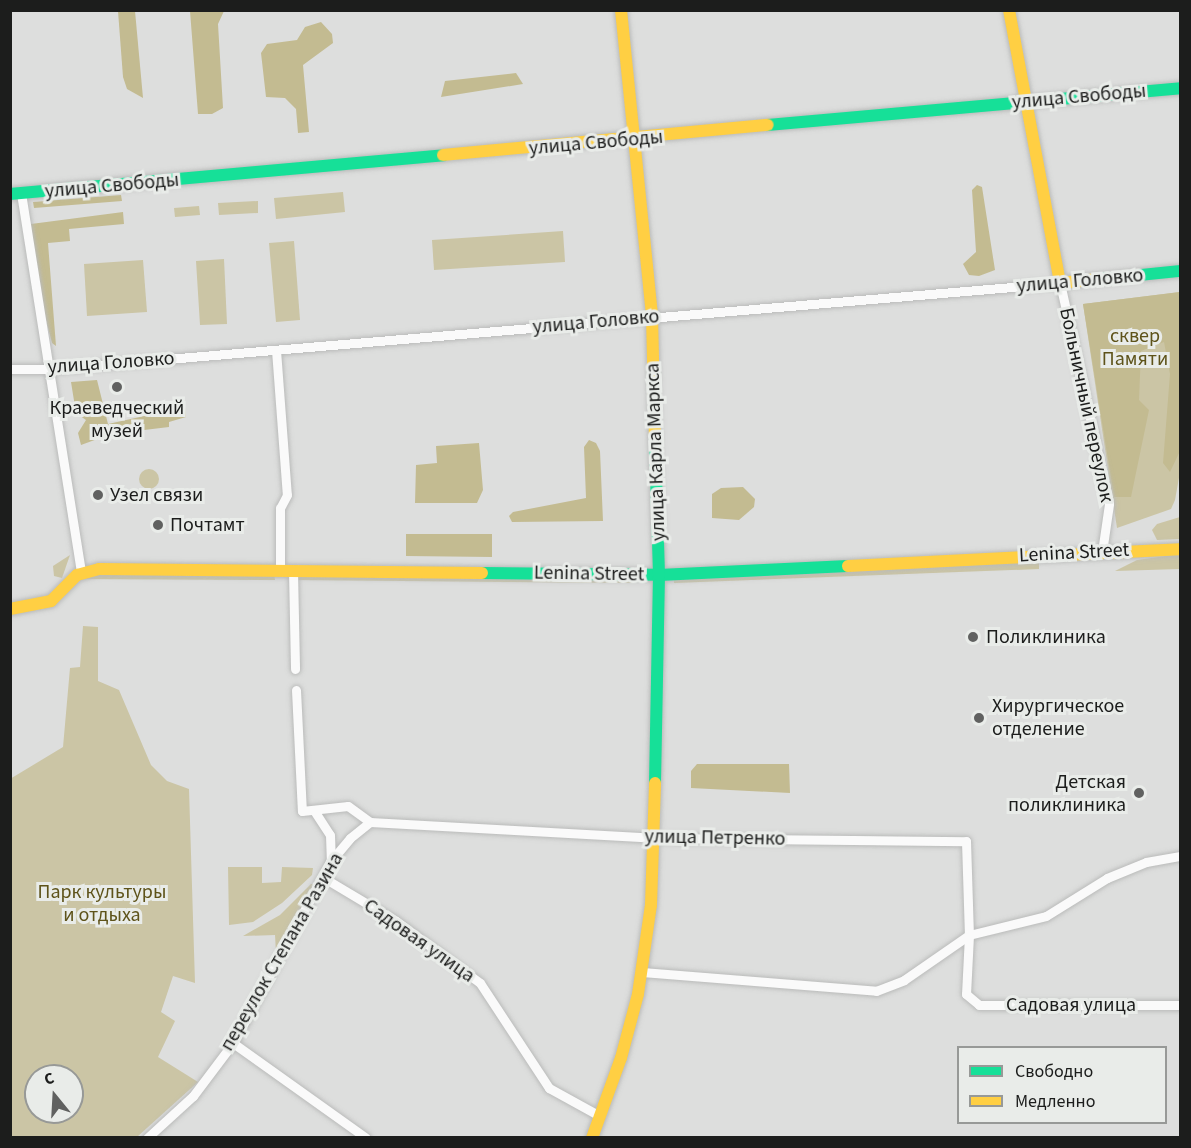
<!DOCTYPE html>
<html>
<head>
<meta charset="utf-8">
<style>
	body { margin:0 }
	#map { position:relative; width:1191px; height:1148px; overflow:hidden; background:#dddedd; font-family:"Source Sans 3",sans-serif }
	div>[style] { position:absolute }
	[style*='--x'] { left:calc(var(--x)*1px); top:calc(var(--y)*1px); width:calc(var(--w)*1px); rotate:calc(var(--a)*1deg) }
	.green>* { inset:0; background:#cbc5a5 }
	.round { border-radius:50% }
	.forest>* { inset:0; background:#c3bb91 }
	.roads { filter:drop-shadow(0 0 2px #babbba) drop-shadow(0 0 2px #babbba) }
	.street>* { height:9px; margin:-4.5px; padding:0 4.5px; transform-origin:4.5px; border-radius:4.5px; background:#fafafa }
	.fast>* { height:12px; margin:-6px; padding:0 6px; transform-origin:6px; border-radius:6px; background:#16e098 }
	.slow>* { height:12px; margin:-6px; padding:0 6px; transform-origin:6px; border-radius:6px; background:#ffcf43 }
	.dots>* { width:16px; height:16px; translate:-50% -50%; box-sizing:border-box; border:3px solid #e9ece9; border-radius:50% }
	span { translate:-50% -50%; white-space:nowrap; text-align:center; line-height:1.15; -webkit-text-stroke:6px #e9ece9; paint-order:stroke }
	.street-label { font-size:20px; color:#1c1d1c }
	.park-label { font-size:20px; color:#5e531a }
	.poi-label { font-size:20px; color:#1c1d1c }
	.left { translate:0 -50%; text-align:left }
	.right { translate:-100% -50%; text-align:right }
	.frame { position:absolute; inset:0; border:12px solid #1c1d1c; pointer-events:none }
	.legend { position:absolute; left:957px; top:1046px; width:210px; height:78px; box-sizing:border-box; background:#e9ece9; border:2px solid #979997; margin:0; padding:8px 10px; list-style:none; font-size:18px; color:#1c1d1c }
	.legend li { display:flex; align-items:center; gap:12px; height:30px }
	.legend b { width:30px; border:2px solid #979997 }
	.north { position:absolute; left:24px; top:1064px; width:60px; height:60px; box-sizing:border-box; background:#e9ece9; border:2px solid #979997; border-radius:50%; rotate:342deg; font-size:16px; font-weight:700; line-height:24px; text-align:center; color:#1c1d1c }
	.north::after { content:''; display:block; margin:auto; width:21px; height:27px; background:#606160; clip-path:polygon(50% 0,100% 100%,50% 72%,0 100%) }
</style>
</head>
<body>
<div id="map">
	<div class="green">
		<i style="clip-path:polygon(343px 192px,345px 212px,276px 219px,274px 198px)"></i>
		<i style="clip-path:polygon(258px 201px,258px 213px,219px 215px,218px 203px)"></i>
		<i style="clip-path:polygon(199px 206px,200px 215px,175px 217px,174px 208px)"></i>
		<i style="clip-path:polygon(563px 231px,565px 262px,434px 270px,432px 240px)"></i>
		<i style="clip-path:polygon(294px 241px,300px 320px,276px 322px,269px 243px)"></i>
		<i style="clip-path:polygon(224px 259px,227px 324px,200px 325px,196px 261px)"></i>
		<i style="clip-path:polygon(143px 260px,147px 312px,87px 316px,84px 264px)"></i>
		<i style="clip-path:polygon(1180px 292px,1180px 472px,1175px 500px,1171px 509px,1117px 528px,1083px 304px)"></i>
		<i class="round" style="left:139px;top:469px;width:20px;height:20px"></i>
		<i style="clip-path:polygon(1180px 517px,1180px 539px,1157px 540px,1152px 530px,1157px 524px)"></i>
		<i style="clip-path:polygon(1180px 554px,1180px 569px,1115px 571px,1137px 560px)"></i>
		<i style="clip-path:polygon(70px 555px,62px 578px,54px 576px,53px 566px)"></i>
		<i style="clip-path:polygon(1039px 555px,1039px 569px,674px 583px,674px 574px)"></i>
		<i style="clip-path:polygon(297px 571px,633px 575px,633px 583px,296px 580px)"></i>
		<i style="clip-path:polygon(274px 573px,275px 580px,75px 579px,81px 574px)"></i>
		<i style="clip-path:polygon(evenodd,83px 626px,98px 627px,98px 681px,119px 690px,151px 765px,167px 781px,189px 789px,195px 983px,173px 976px,161px 1012px,175px 1021px,158px 1057px,198px 1082px,137px 1137px,11px 1137px,10px 779px,63px 747px,70px 668px,80px 667px,83px 626px,36px 1076px,72px 1076px,72px 1112px,36px 1112px,36px 1076px)"></i>
		<i style="clip-path:polygon(228px 867px,262px 867px,262px 883px,281px 882px,282px 867px,313px 868px,312px 875px,282px 903px,253px 922px,229px 925px)"></i>
		<i style="clip-path:polygon(311px 884px,317px 884px,281px 953px,276px 953px,275px 935px,243px 936px,280px 915px)"></i>
	</div>
	<div class="forest">
		<i style="clip-path:polygon(118px 11px,135px 11px,143px 98px,127px 89px,123px 77px)"></i>
		<i style="clip-path:polygon(190px 11px,224px 11px,218px 24px,223px 108px,212px 114px,198px 114px)"></i>
		<i style="clip-path:polygon(321px 22px,332px 34px,333px 43px,303px 65px,309px 132px,298px 133px,296px 109px,285px 98px,266px 97px,261px 53px,267px 44px,297px 40px,305px 27px)"></i>
		<i style="clip-path:polygon(516px 73px,523px 84px,441px 97px,445px 81px)"></i>
		<i style="clip-path:polygon(977px 185px,982px 187px,995px 270px,979px 276px,969px 275px,963px 264px,976px 252px,972px 190px)"></i>
		<i style="clip-path:polygon(121px 195px,122px 201px,34px 208px,33px 202px)"></i>
		<i style="clip-path:polygon(123px 212px,124px 224px,69px 229px,70px 241px,48px 243px,56px 346px,52px 343px,39px 293px,31px 224px)"></i>
		<i style="clip-path:polygon(1180px 292px,1180px 451px,1170px 472px,1163px 463px,1170px 374px,1164px 342px,1141px 351px,1139px 400px,1149px 410px,1131px 497px,1114px 497px,1083px 304px)"></i>
		<i style="clip-path:polygon(97px 380px,108px 424px,185px 407px,186px 417px,169px 422px,169px 427px,111px 434px,81px 445px,78px 433px,86px 420px,76px 413px,71px 382px)"></i>
		<i style="clip-path:polygon(589px 440px,596px 443px,600px 451px,603px 521px,512px 522px,509px 516px,513px 512px,586px 498px,584px 447px)"></i>
		<i style="clip-path:polygon(479px 443px,483px 490px,477px 503px,415px 503px,416px 465px,437px 463px,436px 446px)"></i>
		<i style="clip-path:polygon(743px 487px,755px 499px,754px 507px,739px 520px,712px 518px,712px 494px,721px 488px)"></i>
		<i style="clip-path:polygon(406px 534px,492px 534px,492px 557px,406px 556px)"></i>
		<i style="clip-path:polygon(697px 764px,789px 764px,790px 793px,691px 788px,691px 771px)"></i>
	</div>
	<div class="roads">
		<div class="street">
			<i style="--x:21;--y:193;--w:384;--a:81"></i>
			<i style="--x:276;--y:350;--w:145;--a:85.7"></i>
			<i style="--x:287;--y:495;--w:15;--a:118"></i>
			<i style="--x:280;--y:508;--w:62;--a:90"></i>
			<i style="--x:10;--y:369;--w:40;--a:0"></i>
			<i style="--x:50;--y:369;--w:1014;--a:-4.87"></i>
			<i style="--x:1060;--y:283;--w:226;--a:77.5"></i>
			<i style="--x:1109;--y:504;--w:49;--a:98.3"></i>
			<i style="--x:293;--y:571;--w:98;--a:88.8"></i>
			<i style="--x:296;--y:690;--w:121;--a:87.2"></i>
			<i style="--x:302;--y:811;--w:46;--a:-6.2"></i>
			<i style="--x:348;--y:806;--w:27;--a:36"></i>
			<i style="--x:315;--y:812;--w:27;--a:57"></i>
			<i style="--x:330;--y:835;--w:24;--a:88"></i>
			<i style="--x:370;--y:822;--w:284;--a:3.2"></i>
			<i style="--x:654;--y:838;--w:312;--a:0.6"></i>
			<i style="--x:966;--y:841;--w:94;--a:88.2"></i>
			<i style="--x:969;--y:935;--w:59;--a:92.9"></i>
			<i style="--x:966;--y:994;--w:17;--a:40"></i>
			<i style="--x:979;--y:1005;--w:201;--a:0"></i>
			<i style="--x:324;--y:878;--w:84;--a:30.8"></i>
			<i style="--x:396;--y:921;--w:104;--a:36.4"></i>
			<i style="--x:480;--y:983;--w:126;--a:56.7"></i>
			<i style="--x:549;--y:1088;--w:58;--a:28.8"></i>
			<i style="--x:642;--y:972;--w:235;--a:4.6"></i>
			<i style="--x:876;--y:991;--w:30;--a:-21"></i>
			<i style="--x:904;--y:980;--w:79;--a:-34.7"></i>
			<i style="--x:969;--y:935;--w:79;--a:-13.9"></i>
			<i style="--x:1046;--y:916;--w:72;--a:-31.9"></i>
			<i style="--x:1107;--y:878;--w:42;--a:-22.3"></i>
			<i style="--x:1146;--y:862;--w:35;--a:-10"></i>
			<i style="--x:233;--y:1043;--w:163;--a:35.5"></i>
			<i style="--x:147;--y:1138;--w:62;--a:-42.4"></i>
			<i style="--x:193;--y:1096;--w:66;--a:-53"></i>
			<i style="--x:233;--y:1043;--w:205;--a:-61.8"></i>
			<i style="--x:330;--y:862;--w:31;--a:-50"></i>
			<i style="--x:350;--y:838;--w:26;--a:-39"></i>
		</div>
		<div class="fast">
			<i style="--x:768;--y:125;--w:414;--a:-5.1"></i>
			<i style="--x:10;--y:194;--w:435;--a:-5.1"></i>
			<i style="--x:1091;--y:280;--w:89;--a:-5.8"></i>
			<i style="--x:482;--y:573;--w:177;--a:0.6"></i>
			<i style="--x:659;--y:575;--w:189;--a:-2.7"></i>
			<i style="--x:655;--y:783;--w:208;--a:-88.9"></i>
			<i style="--x:659;--y:575;--w:138;--a:-91.7"></i>
		</div>
		<div class="slow">
			<i style="--x:621;--y:10;--w:309;--a:84.2"></i>
			<i style="--x:652;--y:317;--w:120;--a:88.6"></i>
			<i style="--x:1009;--y:10;--w:278;--a:79.4"></i>
			<i style="--x:1060;--y:283;--w:31;--a:-6"></i>
			<i style="--x:443;--y:155;--w:326;--a:-5.3"></i>
			<i style="--x:848;--y:566;--w:332;--a:-2.9"></i>
			<i style="--x:10;--y:609;--w:42;--a:-11"></i>
			<i style="--x:51;--y:601;--w:37;--a:-45"></i>
			<i style="--x:77;--y:575;--w:23;--a:-15"></i>
			<i style="--x:99;--y:569;--w:383;--a:0.6"></i>
			<i style="--x:592;--y:1138;--w:85;--a:-70.1"></i>
			<i style="--x:621;--y:1058;--w:66;--a:-75.1"></i>
			<i style="--x:638;--y:994;--w:90;--a:-81.7"></i>
			<i style="--x:651;--y:905;--w:122;--a:-88.1"></i>
		</div>
	</div>
	<div class="dots">
		<i style="left:117px;top:387px;background:#606160"></i>
		<i style="left:98px;top:495px;background:#606160"></i>
		<i style="left:158px;top:525px;background:#606160"></i>
		<i style="left:973px;top:637px;background:#606160"></i>
		<i style="left:979px;top:718px;background:#606160"></i>
		<i style="left:1139px;top:793px;background:#606160"></i>
	</div>
	<div class="street-label">
		<span style="left:1079px;top:97px;rotate:-5deg">улица Свободы</span>
		<span style="left:596px;top:143px;rotate:-5deg">улица Свободы</span>
		<span style="left:112px;top:186px;rotate:-5deg">улица Свободы</span>
		<span style="left:1080px;top:281px;rotate:-5deg">улица Головко</span>
		<span style="left:596px;top:322px;rotate:-5deg">улица Головко</span>
		<span style="left:111px;top:363px;rotate:-4deg">улица Головко</span>
		<span style="left:1086px;top:405px;rotate:78deg">Больничный переулок</span>
		<span style="left:656px;top:452px;rotate:-92deg">улица Карла Маркса</span>
		<span style="left:1074px;top:553px;rotate:-3deg">Lenina Street</span>
		<span style="left:589px;top:574px;rotate:1deg">Lenina Street</span>
		<span style="left:715px;top:838px;rotate:1deg">улица Петренко</span>
		<span style="left:419px;top:941px;rotate:35deg">Садовая улица</span>
		<span style="left:282px;top:952px;rotate:-60deg">переулок Степана Разина</span>
		<span style="left:1071px;top:1005px">Садовая улица</span>
	</div>
	<div class="park-label">
		<span style="left:1135px;top:348px">сквер<br>Памяти</span>
		<span style="left:102px;top:904px">Парк культуры<br>и отдыха</span>
	</div>
	<div class="poi-label">
		<span style="left:117px;top:420px">Краеведческий<br>музей</span>
		<span class="left" style="left:110px;top:495px">Узел связи</span>
		<span class="left" style="left:170px;top:525px">Почтамт</span>
		<span class="left" style="left:986px;top:637px">Поликлиника</span>
		<span class="left" style="left:992px;top:718px">Хирургическое<br>отделение</span>
		<span class="right" style="left:1126px;top:794px">Детская<br>поликлиника</span>
	</div>
	<div class="frame"></div>
	<ul class="legend">
	<li><b style="height:8px;background:#16e098"></b>Свободно</li>
	<li><b style="height:8px;background:#ffcf43"></b>Медленно</li>
	</ul>
	<div class="north">С</div>
</div>
</body>
</html>
